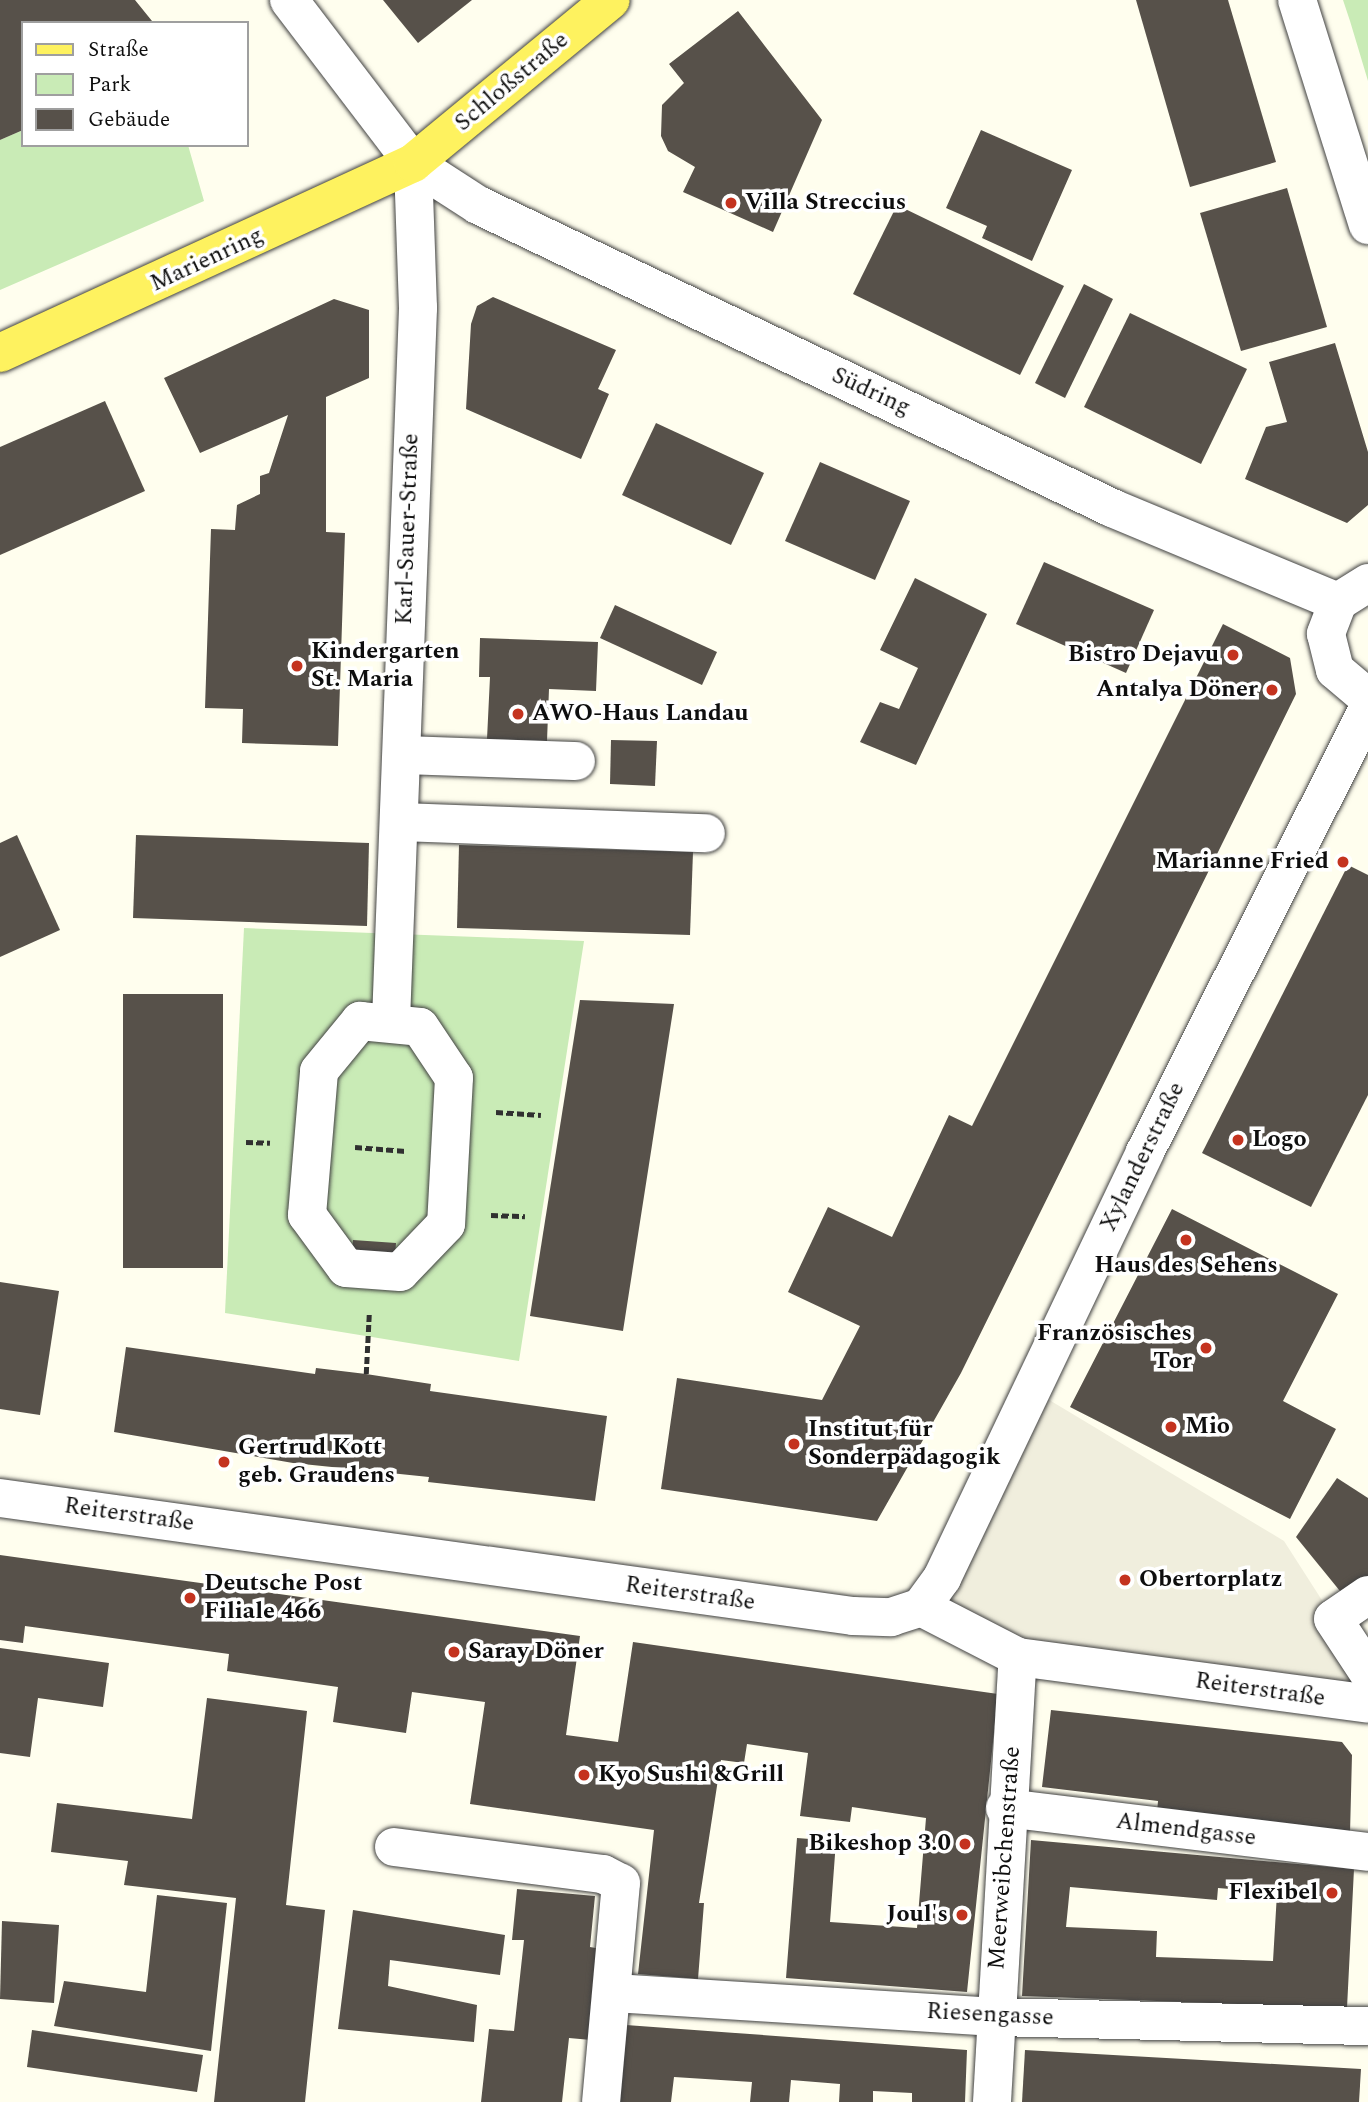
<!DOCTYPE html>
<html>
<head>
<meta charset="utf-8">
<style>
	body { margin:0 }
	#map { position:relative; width:1368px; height:2102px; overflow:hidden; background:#fffeee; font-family:Spectral,serif }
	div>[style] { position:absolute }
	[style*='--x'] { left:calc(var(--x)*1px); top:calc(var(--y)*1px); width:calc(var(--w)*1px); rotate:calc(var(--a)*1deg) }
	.green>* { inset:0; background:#c9ebb6 }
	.plaza>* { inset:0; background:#f0eedd }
	.building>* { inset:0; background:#57514a }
	.path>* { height:4.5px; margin-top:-2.25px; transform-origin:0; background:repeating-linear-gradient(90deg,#303030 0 7px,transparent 0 10.5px) }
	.roads { filter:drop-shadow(0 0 2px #414141) drop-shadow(0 0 2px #414141) }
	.minor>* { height:38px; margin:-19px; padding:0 19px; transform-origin:19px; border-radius:19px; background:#fff }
	.major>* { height:38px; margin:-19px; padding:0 19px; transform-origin:19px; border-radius:19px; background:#fef25f }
	.dots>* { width:19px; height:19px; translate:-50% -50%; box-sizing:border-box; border:4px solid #fff; border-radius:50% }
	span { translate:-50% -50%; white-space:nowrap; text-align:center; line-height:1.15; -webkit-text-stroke:7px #fff; paint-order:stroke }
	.street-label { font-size:24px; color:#0e0e0e }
	.poi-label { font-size:24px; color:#0e0e0e; font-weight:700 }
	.left { translate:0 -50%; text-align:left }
	.right { translate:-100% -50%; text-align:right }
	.legend { position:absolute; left:21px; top:21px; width:228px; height:126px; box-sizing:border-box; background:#fff; border:2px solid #9f9f9f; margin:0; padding:9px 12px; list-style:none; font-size:21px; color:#0e0e0e }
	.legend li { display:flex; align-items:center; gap:14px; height:35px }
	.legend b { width:35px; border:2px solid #9f9f9f }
</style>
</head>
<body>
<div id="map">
	<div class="green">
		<i style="clip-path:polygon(1343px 0,1368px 0,1368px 81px,1350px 21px)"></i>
		<i style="clip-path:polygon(23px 130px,23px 145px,188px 145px,204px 201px,0 290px,0 140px)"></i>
		<i style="clip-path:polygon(244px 928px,584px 941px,519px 1361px,225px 1313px)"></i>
	</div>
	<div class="plaza">
		<i style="clip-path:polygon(1031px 1389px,1284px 1541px,1368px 1672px,1357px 1701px,922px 1620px)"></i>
	</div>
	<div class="building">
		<i style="clip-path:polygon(0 0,135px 0,152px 21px,23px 23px,23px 130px,0 140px,0 149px)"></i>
		<i style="clip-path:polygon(383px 0,472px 0,418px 43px)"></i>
		<i style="clip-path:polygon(1136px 0,1228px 0,1276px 162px,1190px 187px)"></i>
		<i style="clip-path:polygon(738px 11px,822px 120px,773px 232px,683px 192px,695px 167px,668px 151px,661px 136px,662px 105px,684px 83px,669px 64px)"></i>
		<i style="clip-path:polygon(981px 130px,1072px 170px,1032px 261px,982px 238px,987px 226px,946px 208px)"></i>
		<i style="clip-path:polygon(1287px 188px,1327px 327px,1241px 351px,1200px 213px)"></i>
		<i style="clip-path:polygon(897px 205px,1064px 286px,1020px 375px,853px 294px)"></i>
		<i style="clip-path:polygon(1084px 284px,1113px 299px,1065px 398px,1035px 383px)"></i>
		<i style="clip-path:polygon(493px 297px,616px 350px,598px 389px,609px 394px,581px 459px,466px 409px,471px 324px,477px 306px)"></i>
		<i style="clip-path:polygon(334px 299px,369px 310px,369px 378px,326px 397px,326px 532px,345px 533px,338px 746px,242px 743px,243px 709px,205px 708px,211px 529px,235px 530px,237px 505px,260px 494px,260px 476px,269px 473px,288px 415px,200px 453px,164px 378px)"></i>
		<i style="clip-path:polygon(1130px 313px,1247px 369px,1201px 464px,1084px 407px)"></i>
		<i style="clip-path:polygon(1335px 343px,1368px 452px,1368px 505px,1347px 523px,1245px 479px,1266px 427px,1287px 422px,1269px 362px)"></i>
		<i style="clip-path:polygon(105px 401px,145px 491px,0 555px,0 447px)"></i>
		<i style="clip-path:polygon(656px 423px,764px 473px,731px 545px,622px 495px)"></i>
		<i style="clip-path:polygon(820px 462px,910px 501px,875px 580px,785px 541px)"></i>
		<i style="clip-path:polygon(1044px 562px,1154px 610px,1126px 673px,1016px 624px)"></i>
		<i style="clip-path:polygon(915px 578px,987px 614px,916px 765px,860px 742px,880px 702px,899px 709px,918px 668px,880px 650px)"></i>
		<i style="clip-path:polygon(615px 605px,717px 652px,702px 685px,600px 638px)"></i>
		<i style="clip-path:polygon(1223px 624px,1290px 658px,1296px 694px,961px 1373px,877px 1521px,661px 1489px,677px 1378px,822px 1400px,860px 1326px,788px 1292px,828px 1207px,892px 1237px,949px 1115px,972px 1126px)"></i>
		<i style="clip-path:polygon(480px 638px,598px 642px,596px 691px,549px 689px,547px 741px,487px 739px,490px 677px,479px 677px)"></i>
		<i style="clip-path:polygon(611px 740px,657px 741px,655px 786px,610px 784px)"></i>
		<i style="clip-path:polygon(17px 835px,60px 930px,0 957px,0 843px)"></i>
		<i style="clip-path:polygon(136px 835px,369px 843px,367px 926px,133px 918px)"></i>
		<i style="clip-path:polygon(459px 845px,693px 852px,690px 935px,457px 928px)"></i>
		<i style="clip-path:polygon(1348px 865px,1368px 875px,1368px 1095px,1311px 1207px,1202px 1153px)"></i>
		<i style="clip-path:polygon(123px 994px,223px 994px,223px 1268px,123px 1268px)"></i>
		<i style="clip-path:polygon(580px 1000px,674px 1004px,623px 1331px,530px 1316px)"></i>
		<i style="clip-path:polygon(1172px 1209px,1338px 1294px,1283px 1401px,1336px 1429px,1290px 1519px,1070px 1407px)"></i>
		<i style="clip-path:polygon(353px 1240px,396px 1243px,395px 1256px,352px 1253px)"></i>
		<i style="clip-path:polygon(0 1282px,59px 1291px,40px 1415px,0 1409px)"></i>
		<i style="clip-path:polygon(126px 1347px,315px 1374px,316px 1368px,366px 1374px,431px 1384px,430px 1391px,607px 1416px,595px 1501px,428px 1482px,429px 1477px,293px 1463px,114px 1432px)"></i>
		<i style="clip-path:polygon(1337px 1478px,1368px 1498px,1368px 1576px,1344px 1596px,1296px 1537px)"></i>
		<i style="clip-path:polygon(0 1555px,580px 1636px,566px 1735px,618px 1742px,633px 1642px,998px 1694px,967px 1992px,786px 1978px,797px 1838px,836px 1841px,830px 1922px,917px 1928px,926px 1818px,852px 1807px,850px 1822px,800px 1816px,808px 1753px,747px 1744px,744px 1763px,721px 1760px,699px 1903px,704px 1903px,698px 1979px,638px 1974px,654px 1830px,470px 1804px,485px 1702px,412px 1692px,406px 1733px,333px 1722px,338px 1687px,227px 1671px,229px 1654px,25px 1626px,23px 1643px,0 1640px)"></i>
		<i style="clip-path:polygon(0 1648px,109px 1663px,103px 1707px,38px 1698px,30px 1757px,0 1753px)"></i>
		<i style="clip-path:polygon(207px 1698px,307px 1711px,286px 1905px,325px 1910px,305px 2102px,214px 2102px,236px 1898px,124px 1885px,128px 1861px,51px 1852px,57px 1803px,192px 1819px)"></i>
		<i style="clip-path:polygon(1051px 1710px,1342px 1742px,1352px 1755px,1350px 1834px,1157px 1812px,1158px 1801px,1042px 1787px)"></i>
		<i style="clip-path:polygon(evenodd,1031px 1840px,1354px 1869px,1347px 2008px,1022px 1996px,1031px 1840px,1070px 1887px,1217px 1900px,1218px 1888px,1277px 1893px,1273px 1961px,1156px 1957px,1157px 1931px,1066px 1927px,1070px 1887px)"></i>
		<i style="clip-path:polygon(517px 1889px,595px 1896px,590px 1947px,601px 1949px,591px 2040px,569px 2038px,562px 2102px,481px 2102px,489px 2029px,514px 2031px,524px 1940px,512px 1940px)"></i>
		<i style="clip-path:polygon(157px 1895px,227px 1903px,211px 2051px,54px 2026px,64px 1981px,146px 1992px)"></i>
		<i style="clip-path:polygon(353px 1910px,505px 1935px,500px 1975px,390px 1960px,388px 1986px,477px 2005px,474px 2042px,338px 2029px)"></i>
		<i style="clip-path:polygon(2px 1921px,59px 1925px,54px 2003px,0 1999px)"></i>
		<i style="clip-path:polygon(626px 2025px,967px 2050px,965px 2102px,912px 2102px,912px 2093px,873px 2091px,873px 2102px,839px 2102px,840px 2084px,791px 2080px,789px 2102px,750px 2102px,752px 2082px,674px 2077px,671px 2102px,619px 2102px)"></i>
		<i style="clip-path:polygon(32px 2030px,203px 2055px,197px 2092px,27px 2067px)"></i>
		<i style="clip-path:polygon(1025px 2050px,1361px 2069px,1359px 2102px,1022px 2102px)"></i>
	</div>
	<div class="path">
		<i style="--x:496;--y:1112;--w:45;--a:3.8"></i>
		<i style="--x:246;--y:1142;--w:24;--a:2"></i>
		<i style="--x:355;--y:1147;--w:51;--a:4.5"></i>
		<i style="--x:491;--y:1215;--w:34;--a:2"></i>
		<i style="--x:366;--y:1374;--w:60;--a:-87.1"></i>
	</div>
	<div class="roads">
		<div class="minor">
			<i style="--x:289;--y:0;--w:205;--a:52.7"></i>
			<i style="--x:413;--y:163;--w:77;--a:32.9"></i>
			<i style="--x:478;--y:205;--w:703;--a:25.54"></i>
			<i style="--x:1112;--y:508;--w:245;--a:22.6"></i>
			<i style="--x:1297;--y:0;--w:236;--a:72.5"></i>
			<i style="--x:1368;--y:583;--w:36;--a:148"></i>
			<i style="--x:1338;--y:602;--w:34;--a:111"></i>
			<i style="--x:1326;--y:634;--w:37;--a:76"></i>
			<i style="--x:1335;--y:670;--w:43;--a:40.3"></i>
			<i style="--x:402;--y:755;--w:174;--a:2"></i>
			<i style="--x:400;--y:822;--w:306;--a:2.1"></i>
			<i style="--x:360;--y:1021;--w:60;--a:5.7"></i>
			<i style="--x:420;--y:1027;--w:61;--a:56.3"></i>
			<i style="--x:454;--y:1078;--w:146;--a:93.1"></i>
			<i style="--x:446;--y:1224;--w:66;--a:133.8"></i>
			<i style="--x:400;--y:1272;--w:54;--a:-175.8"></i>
			<i style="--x:346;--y:1268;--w:66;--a:-126.3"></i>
			<i style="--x:307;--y:1215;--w:144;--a:-85.2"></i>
			<i style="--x:319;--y:1071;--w:65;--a:-50.6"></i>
			<i style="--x:391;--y:1021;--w:714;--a:-87.83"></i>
			<i style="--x:418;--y:308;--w:145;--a:-92"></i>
			<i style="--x:0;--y:1498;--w:861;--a:7.88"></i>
			<i style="--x:853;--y:1616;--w:38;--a:2"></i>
			<i style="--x:891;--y:1617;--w:32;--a:-18"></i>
			<i style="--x:921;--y:1607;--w:36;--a:-54"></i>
			<i style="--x:942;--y:1578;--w:472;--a:-64.5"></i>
			<i style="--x:1145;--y:1152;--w:496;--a:-63.3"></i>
			<i style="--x:1368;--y:1595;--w:42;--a:145.6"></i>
			<i style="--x:1333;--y:1619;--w:64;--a:56.6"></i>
			<i style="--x:921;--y:1607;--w:109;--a:27.3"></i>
			<i style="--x:1018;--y:1657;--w:353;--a:7.6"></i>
			<i style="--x:1005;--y:1808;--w:366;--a:6.9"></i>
			<i style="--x:394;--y:1847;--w:211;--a:7.4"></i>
			<i style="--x:603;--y:1874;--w:20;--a:27"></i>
			<i style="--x:621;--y:1883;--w:220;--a:95.2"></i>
			<i style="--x:613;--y:1993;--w:384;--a:3.6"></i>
			<i style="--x:996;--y:2017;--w:372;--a:1.4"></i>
			<i style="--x:992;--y:2102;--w:446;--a:-86.7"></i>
		</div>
		<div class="major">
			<i style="--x:0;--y:353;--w:455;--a:-24.7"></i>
			<i style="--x:413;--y:163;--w:256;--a:-39.5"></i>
		</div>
	</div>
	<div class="dots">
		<i style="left:731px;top:203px;background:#c4331f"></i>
		<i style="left:1233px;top:655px;background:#c4331f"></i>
		<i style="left:297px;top:666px;background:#c4331f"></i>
		<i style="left:1272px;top:690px;background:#c4331f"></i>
		<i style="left:518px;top:714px;background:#c4331f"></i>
		<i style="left:1343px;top:862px;background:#c4331f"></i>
		<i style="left:1238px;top:1140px;background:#c4331f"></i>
		<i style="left:1186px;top:1240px;background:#c4331f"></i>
		<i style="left:1206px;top:1348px;background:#c4331f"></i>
		<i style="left:1171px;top:1427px;background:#c4331f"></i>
		<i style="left:794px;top:1444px;background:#c4331f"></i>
		<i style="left:224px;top:1462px;background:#c4331f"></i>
		<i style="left:1125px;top:1580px;background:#c4331f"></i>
		<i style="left:190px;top:1598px;background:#c4331f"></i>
		<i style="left:454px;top:1652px;background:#c4331f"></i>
		<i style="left:584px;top:1775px;background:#c4331f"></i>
		<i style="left:965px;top:1844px;background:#c4331f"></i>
		<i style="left:1332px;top:1893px;background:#c4331f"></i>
		<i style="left:962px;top:1915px;background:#c4331f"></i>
	</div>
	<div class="street-label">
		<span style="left:512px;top:82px;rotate:-40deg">Schloßstraße</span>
		<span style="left:207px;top:260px;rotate:-25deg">Marienring</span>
		<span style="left:871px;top:392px;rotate:25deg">Südring</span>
		<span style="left:408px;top:529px;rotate:-88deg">Karl-Sauer-Straße</span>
		<span style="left:1143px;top:1157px;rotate:-64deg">Xylanderstraße</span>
		<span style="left:129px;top:1515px;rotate:8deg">Reiterstraße</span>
		<span style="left:690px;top:1594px;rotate:8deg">Reiterstraße</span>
		<span style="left:1260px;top:1690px;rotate:8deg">Reiterstraße</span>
		<span style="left:1186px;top:1830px;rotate:7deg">Almendgasse</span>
		<span style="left:1005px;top:1858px;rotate:-86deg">Meerweibchenstraße</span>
		<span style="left:990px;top:2015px;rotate:3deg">Riesengasse</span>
	</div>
	<div class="poi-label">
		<span class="left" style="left:745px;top:203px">Villa Streccius</span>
		<span class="left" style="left:311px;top:666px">Kindergarten<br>St. Maria</span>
		<span class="right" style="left:1219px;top:655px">Bistro Dejavu</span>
		<span class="right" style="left:1258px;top:690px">Antalya Döner</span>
		<span class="left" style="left:532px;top:714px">AWO-Haus Landau</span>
		<span class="right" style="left:1329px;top:862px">Marianne Fried</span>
		<span class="left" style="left:1252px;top:1140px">Logo</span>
		<span style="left:1186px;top:1266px">Haus des Sehens</span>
		<span class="right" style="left:1192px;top:1348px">Französisches<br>Tor</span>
		<span class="left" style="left:1185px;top:1427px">Mio</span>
		<span class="left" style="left:808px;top:1444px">Institut für<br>Sonderpädagogik</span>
		<span class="left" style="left:238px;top:1462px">Gertrud Kott<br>geb. Graudens</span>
		<span class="left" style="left:1139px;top:1580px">Obertorplatz</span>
		<span class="left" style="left:204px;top:1598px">Deutsche Post<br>Filiale 466</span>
		<span class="left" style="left:468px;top:1652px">Saray Döner</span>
		<span class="left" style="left:598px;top:1775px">Kyo Sushi &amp;Grill</span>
		<span class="right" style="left:951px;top:1844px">Bikeshop 3.0</span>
		<span class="right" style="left:1318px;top:1893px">Flexibel</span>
		<span class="right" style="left:948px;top:1915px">Joul's</span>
	</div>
	<ul class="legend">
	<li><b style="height:9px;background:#fef25f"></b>Straße</li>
	<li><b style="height:19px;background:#c9ebb6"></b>Park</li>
	<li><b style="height:19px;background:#57514a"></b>Gebäude</li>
	</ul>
</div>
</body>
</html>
